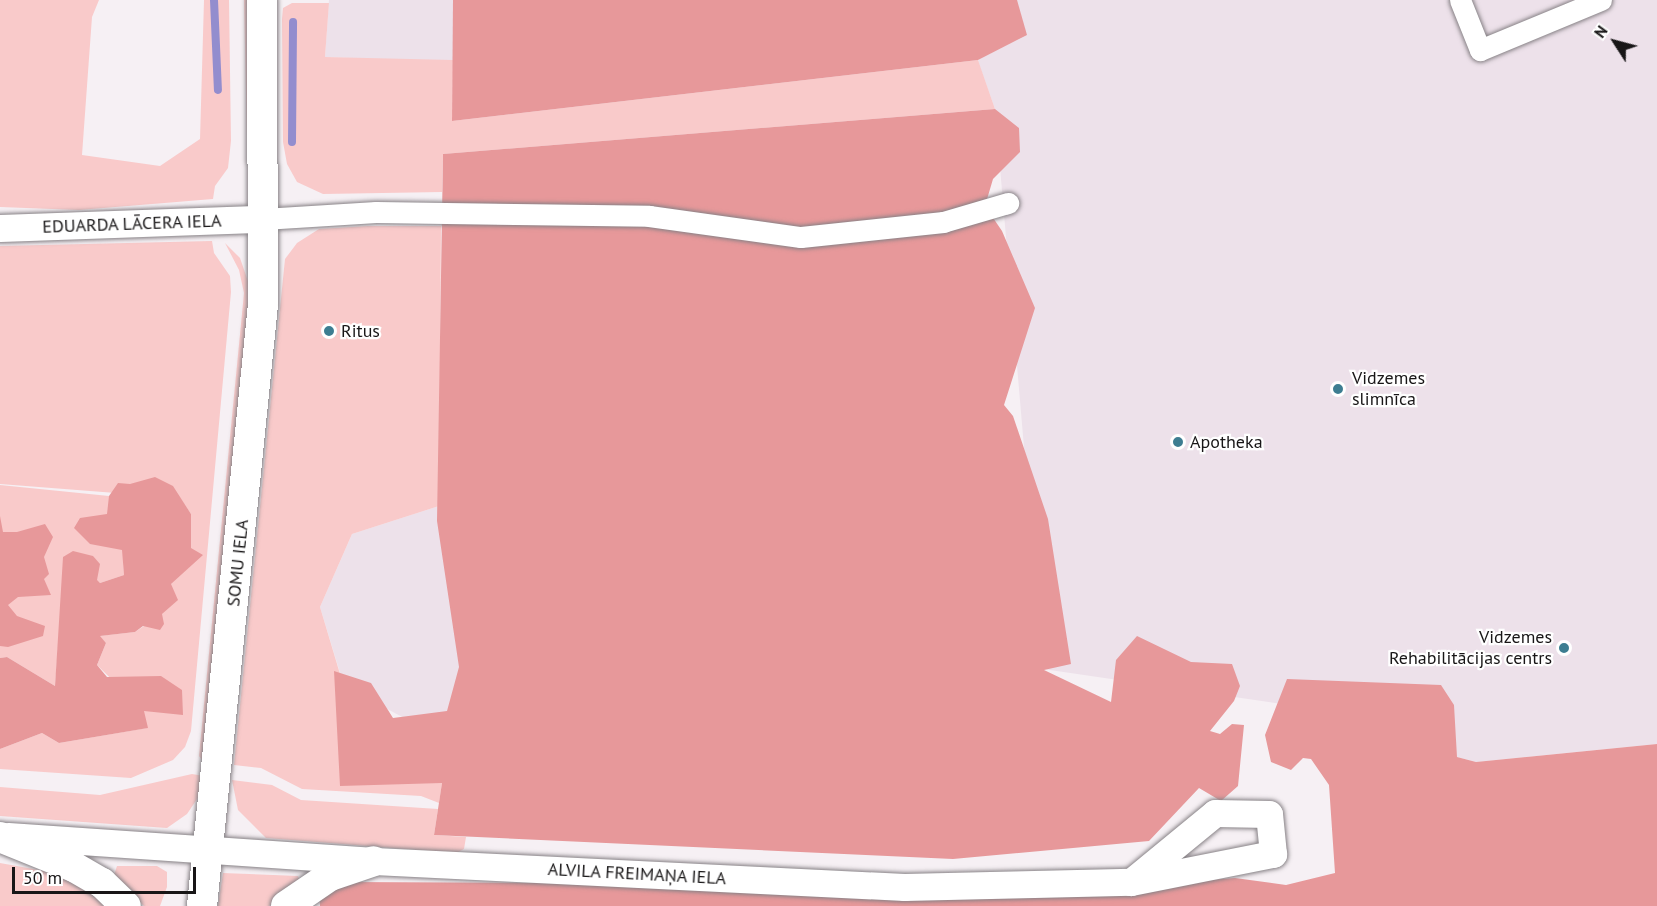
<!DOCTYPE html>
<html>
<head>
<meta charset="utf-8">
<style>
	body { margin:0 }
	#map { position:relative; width:1657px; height:906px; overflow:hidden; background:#f6f0f4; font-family:"PT Sans",sans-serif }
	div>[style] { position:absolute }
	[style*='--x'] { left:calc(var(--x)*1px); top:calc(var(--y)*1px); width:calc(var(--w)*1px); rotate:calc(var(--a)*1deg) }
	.built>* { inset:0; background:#ede1ea }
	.green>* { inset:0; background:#f9caca }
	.forest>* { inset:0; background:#e7989a }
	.stream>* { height:8px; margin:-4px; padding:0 4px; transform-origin:4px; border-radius:4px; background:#938dce }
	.roads { filter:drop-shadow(0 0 2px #878286) drop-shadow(0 0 2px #878286) }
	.minor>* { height:21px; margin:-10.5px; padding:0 10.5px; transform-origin:10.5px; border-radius:10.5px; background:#fff }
	.tertiary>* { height:27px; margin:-13.5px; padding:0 13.5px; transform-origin:13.5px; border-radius:13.5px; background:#fff }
	.secondary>* { height:30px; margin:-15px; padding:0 15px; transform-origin:15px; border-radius:15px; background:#fff }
	.dots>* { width:16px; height:16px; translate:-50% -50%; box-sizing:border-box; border:3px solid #fff; border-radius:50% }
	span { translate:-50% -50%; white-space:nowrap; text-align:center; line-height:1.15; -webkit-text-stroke:4.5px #fff; paint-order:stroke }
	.street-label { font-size:18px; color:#181617 }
	.poi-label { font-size:18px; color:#181617 }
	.left { translate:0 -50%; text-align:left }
	.right { translate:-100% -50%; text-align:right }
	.north { position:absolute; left:1585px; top:12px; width:60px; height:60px; -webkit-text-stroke:4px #fff; paint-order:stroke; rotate:306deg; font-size:16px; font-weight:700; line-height:24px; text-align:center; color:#181617 }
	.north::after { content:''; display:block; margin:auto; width:21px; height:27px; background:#181617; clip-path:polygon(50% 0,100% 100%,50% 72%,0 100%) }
	.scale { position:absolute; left:12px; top:867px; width:184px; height:27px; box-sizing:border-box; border:3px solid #181617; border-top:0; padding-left:8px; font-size:18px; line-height:21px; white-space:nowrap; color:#181617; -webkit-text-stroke:4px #fff; paint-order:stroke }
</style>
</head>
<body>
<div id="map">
	<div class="built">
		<i style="clip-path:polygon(329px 0,541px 0,489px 59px,428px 61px,325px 57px)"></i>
		<i style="clip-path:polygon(1015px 0,1657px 0,1657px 744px,1476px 762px,1457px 757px,1418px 724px,1043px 669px,995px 109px,978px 61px)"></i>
		<i style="clip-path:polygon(442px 505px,542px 618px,440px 737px,344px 686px,320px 607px,352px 534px)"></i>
	</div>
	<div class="green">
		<i style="clip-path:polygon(0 0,99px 0,92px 17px,82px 155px,160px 166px,200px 139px,204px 0,229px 0,231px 141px,228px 168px,215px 186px,213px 199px,79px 210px,0 207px)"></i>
		<i style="clip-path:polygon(244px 0,250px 0,252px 138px,247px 139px)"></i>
		<i style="clip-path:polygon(292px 3px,329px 3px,325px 57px,453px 60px,452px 121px,978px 60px,995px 109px,443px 154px,442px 192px,323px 194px,297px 182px,287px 164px,283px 142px,282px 19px,283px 8px)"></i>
		<i style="clip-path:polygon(368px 226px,441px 226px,439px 506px,352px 534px,320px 607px,340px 674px,442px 783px,439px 803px,421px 796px,302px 789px,261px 768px,234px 765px,285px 259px,297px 243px,319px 229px)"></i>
		<i style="clip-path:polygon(212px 241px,214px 253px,230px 276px,231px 292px,191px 731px,185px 747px,173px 760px,131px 778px,0 769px,0 749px,42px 733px,59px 743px,147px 728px,143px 710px,97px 665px,106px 643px,99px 636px,135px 632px,162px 614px,171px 584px,191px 548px,191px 514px,180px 498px,0 484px,0 246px)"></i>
		<i style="clip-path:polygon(225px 243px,240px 258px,251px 290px,202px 760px,199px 756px,244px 293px,239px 270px)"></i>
		<i style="clip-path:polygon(0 485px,109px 496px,123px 550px,124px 575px,100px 583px,64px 570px,55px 686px,7px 657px,0 658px)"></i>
		<i style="clip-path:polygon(192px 774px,204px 776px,199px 796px,187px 814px,167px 828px,0 816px,0 787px,100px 795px)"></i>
		<i style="clip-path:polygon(232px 780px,272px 785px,301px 800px,438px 809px,434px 835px,466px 837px,464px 849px,456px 853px,266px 838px,238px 810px)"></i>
		<i style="clip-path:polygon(0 863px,72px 876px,111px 906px,0 906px)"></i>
		<i style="clip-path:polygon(117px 866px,157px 866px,167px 872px,167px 887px,160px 906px,144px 906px,113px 878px)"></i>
		<i style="clip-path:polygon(223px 873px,298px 876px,300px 882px,269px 906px,218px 906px)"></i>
	</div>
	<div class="forest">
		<i style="clip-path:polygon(453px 0,1017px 0,1027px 35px,978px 60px,452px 121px)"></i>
		<i style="clip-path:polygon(995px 109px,1019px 128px,1020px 152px,993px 179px,985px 206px,1002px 231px,1035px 308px,1004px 405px,1013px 416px,1048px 519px,1071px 664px,1044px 670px,1111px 702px,1116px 660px,1137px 636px,1191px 662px,1232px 664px,1240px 686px,1234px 701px,1210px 731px,1220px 734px,1232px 724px,1244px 725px,1238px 786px,1221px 801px,1199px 788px,1149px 841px,953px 859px,434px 835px,442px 783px,340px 786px,334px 671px,371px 683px,393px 718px,447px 711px,459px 667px,437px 521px,443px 154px)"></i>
		<i style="clip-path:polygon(155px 477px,173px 486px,191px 514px,191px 548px,203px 555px,171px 584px,178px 600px,162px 614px,164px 624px,160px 630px,143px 626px,135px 632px,100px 636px,106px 643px,97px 665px,107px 677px,161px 676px,182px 690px,183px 715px,144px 711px,148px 728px,59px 743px,42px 733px,0 749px,0 658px,7px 657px,55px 686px,63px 557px,73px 551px,93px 556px,100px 564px,97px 580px,100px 583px,124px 575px,122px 550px,90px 544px,74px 528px,80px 518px,107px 514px,109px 496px,118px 483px,130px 484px)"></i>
		<i style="clip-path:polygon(0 516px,3px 532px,17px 532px,45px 524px,53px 537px,44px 557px,49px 574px,44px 579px,51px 595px,18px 597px,8px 605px,17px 616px,45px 626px,43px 636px,8px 647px,0 646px)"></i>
		<i style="clip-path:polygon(1287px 679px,1441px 685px,1454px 705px,1457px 757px,1476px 762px,1657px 744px,1657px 906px,320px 906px,319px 891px,343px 882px,1130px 886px,1235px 878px,1286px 885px,1335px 873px,1329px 785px,1311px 759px,1303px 758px,1291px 770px,1271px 762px,1265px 735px)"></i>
	</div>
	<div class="stream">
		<i style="--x:214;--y:0;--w:90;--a:87.5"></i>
		<i style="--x:292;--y:142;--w:120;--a:-89.5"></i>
	</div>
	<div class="roads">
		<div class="minor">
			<i style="--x:1460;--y:0;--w:54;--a:68.2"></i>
			<i style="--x:1480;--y:50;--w:131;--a:-22.5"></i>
			<i style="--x:263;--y:219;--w:113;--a:-3.5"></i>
			<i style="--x:376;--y:212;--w:273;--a:0.8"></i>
			<i style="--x:649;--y:216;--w:153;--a:7.9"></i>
			<i style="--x:801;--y:237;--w:143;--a:-6"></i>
			<i style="--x:943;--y:222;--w:68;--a:-16.3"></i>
		</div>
		<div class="tertiary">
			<i style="--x:0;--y:228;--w:263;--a:-2"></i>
			<i style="--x:8;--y:836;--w:367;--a:3.9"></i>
			<i style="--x:374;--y:861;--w:531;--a:2.81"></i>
			<i style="--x:904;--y:887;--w:227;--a:-1.3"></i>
			<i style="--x:1131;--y:882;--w:145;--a:-11.2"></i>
			<i style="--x:1273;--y:854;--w:40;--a:-95.7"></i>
			<i style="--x:1269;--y:814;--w:54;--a:-178.9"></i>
			<i style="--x:1215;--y:813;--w:109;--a:140.6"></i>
		</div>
		<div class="secondary">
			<i style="--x:0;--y:837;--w:80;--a:22.1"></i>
			<i style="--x:74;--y:867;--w:32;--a:30"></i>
			<i style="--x:102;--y:883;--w:33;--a:44"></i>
			<i style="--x:202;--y:906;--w:605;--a:-84.21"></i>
			<i style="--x:263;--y:304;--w:304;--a:-90.2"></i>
			<i style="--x:286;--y:906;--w:53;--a:-34.3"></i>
			<i style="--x:330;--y:876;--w:46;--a:-18.8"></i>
		</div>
	</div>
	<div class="dots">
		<i style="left:329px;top:331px;background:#3d7d91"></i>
		<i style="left:1338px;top:389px;background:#3d7d91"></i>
		<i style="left:1178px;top:442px;background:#3d7d91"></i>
		<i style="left:1564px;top:648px;background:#3d7d91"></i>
	</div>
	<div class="street-label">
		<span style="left:132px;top:224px;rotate:-2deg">EDUARDA LĀCERA IELA</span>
		<span style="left:238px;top:563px;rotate:-84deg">SOMU IELA</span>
		<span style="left:637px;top:874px;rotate:3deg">ALVILA FREIMAŅA IELA</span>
	</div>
	<div class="poi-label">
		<span class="left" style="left:341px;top:331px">Ritus</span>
		<span class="left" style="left:1352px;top:389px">Vidzemes<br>slimnīca</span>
		<span class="left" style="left:1190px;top:442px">Apotheka</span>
		<span class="right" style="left:1552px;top:648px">Vidzemes<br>Rehabilitācijas centrs</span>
	</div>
	<div class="north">N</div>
	<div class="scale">50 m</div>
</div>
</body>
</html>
